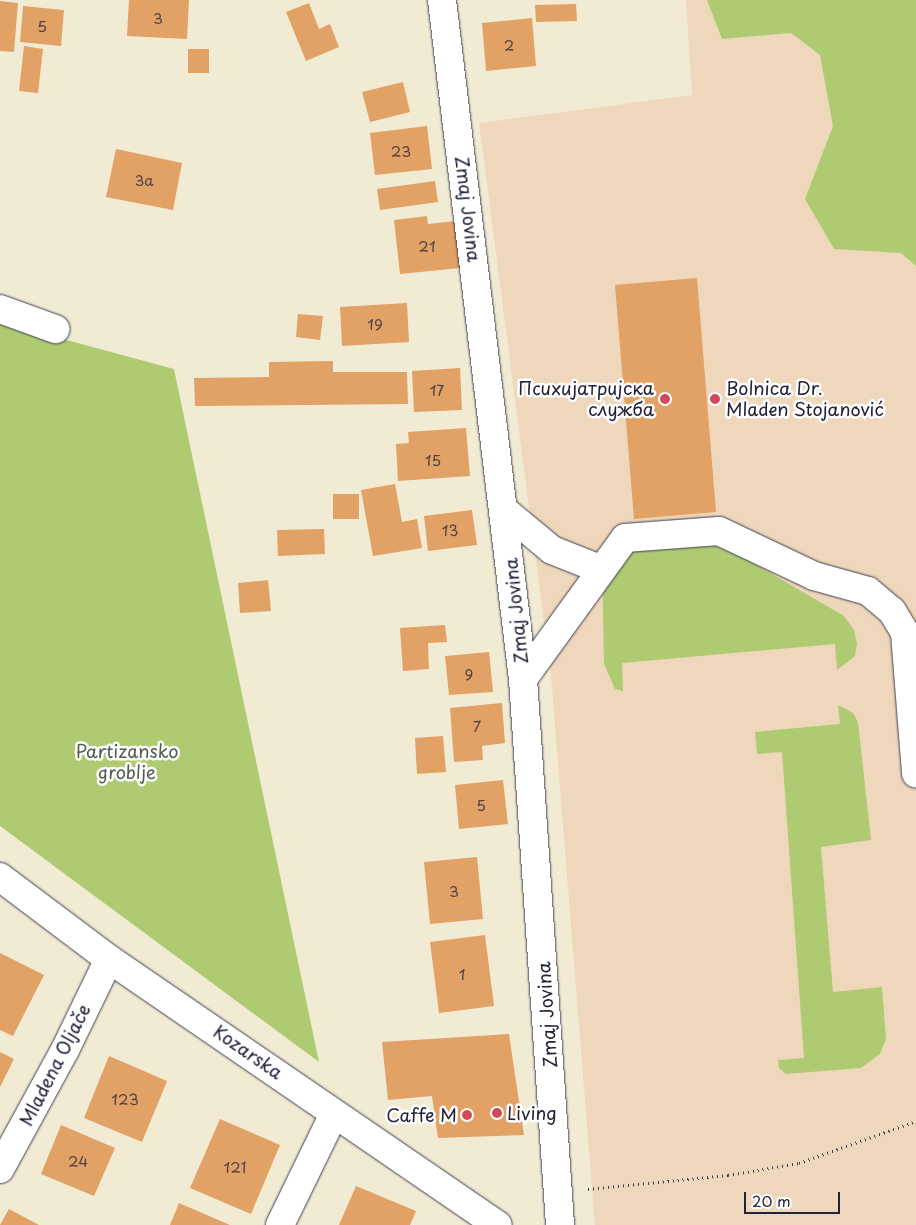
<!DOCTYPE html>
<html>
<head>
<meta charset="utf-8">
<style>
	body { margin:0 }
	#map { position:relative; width:916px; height:1225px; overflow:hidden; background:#f1ebd4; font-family:"Playpen Sans",sans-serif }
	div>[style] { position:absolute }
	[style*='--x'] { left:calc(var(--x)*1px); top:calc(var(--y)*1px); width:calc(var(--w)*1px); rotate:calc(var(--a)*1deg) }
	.built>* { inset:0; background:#eed7bb }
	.green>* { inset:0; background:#afcb72 }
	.building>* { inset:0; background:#e2a165 }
	.path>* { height:3px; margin-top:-1.5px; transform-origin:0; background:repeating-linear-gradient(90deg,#414052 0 1px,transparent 0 5px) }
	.roads { filter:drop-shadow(0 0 1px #414052) drop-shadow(0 0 1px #414052) }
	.minor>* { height:28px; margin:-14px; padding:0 14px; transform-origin:14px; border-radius:14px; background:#fff }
	.dots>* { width:14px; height:14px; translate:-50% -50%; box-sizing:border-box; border:2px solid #fff; border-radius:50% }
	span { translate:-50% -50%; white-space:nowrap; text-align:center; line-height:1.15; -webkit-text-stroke:5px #fff; paint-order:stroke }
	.number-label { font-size:15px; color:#524246 }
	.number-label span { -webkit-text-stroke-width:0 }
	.street-label { font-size:18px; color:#22223b }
	.poi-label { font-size:18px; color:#22223b }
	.right { translate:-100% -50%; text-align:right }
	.left { translate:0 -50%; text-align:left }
	.park-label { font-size:18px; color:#535d4e }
	.scale { position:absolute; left:744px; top:1192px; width:96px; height:22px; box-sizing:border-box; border:2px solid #22223b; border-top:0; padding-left:6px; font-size:15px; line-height:18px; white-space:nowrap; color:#22223b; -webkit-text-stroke:4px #fff; paint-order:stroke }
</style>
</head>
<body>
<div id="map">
	<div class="built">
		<i style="clip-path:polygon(686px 0,916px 0,916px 1225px,595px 1225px,551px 676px,479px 123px,692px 95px)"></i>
	</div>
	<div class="green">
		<i style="clip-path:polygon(707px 0,916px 0,916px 266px,901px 253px,834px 249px,805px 199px,833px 126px,820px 55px,791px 33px,722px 39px)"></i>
		<i style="clip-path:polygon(0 322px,174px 369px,319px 1062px,0 826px)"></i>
		<i style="clip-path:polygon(712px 545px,736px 553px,844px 616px,854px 630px,857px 644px,855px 656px,837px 670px,835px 644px,622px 663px,623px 691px,615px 689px,604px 664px,602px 560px,613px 551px)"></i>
		<i style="clip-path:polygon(838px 705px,853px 713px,858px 722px,871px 840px,821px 847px,833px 992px,882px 987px,886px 1039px,880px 1054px,861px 1068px,786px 1074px,779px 1068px,778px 1060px,804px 1058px,782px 752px,757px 754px,755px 732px,840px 724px)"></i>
	</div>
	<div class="building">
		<i style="clip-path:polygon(129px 0,189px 0,187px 39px,127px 36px)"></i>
		<i style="clip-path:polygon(0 1px,18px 3px,14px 52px,0 51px)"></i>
		<i style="clip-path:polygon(309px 3px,319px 29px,330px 24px,339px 47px,306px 61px,286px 12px)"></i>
		<i style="clip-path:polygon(576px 4px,577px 21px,536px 22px,535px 5px)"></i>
		<i style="clip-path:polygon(23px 6px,64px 10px,61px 46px,20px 42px)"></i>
		<i style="clip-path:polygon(532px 18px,536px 66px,486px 71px,482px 23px)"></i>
		<i style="clip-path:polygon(24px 46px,43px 49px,38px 93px,19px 91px)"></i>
		<i style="clip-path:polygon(188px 49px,209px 49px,209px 73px,188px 73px)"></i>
		<i style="clip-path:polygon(403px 82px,410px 112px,370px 122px,362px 92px)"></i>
		<i style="clip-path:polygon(427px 126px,432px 169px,375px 175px,370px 133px)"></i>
		<i style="clip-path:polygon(116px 149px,182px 163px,173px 210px,106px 197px)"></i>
		<i style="clip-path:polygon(435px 181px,438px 202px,380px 210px,377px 189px)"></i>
		<i style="clip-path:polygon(427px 216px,428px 224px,455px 221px,460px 268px,400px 274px,394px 220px)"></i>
		<i style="clip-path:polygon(697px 278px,716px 512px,634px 519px,615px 285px)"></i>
		<i style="clip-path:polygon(407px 303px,409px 342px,342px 346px,340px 307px)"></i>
		<i style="clip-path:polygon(298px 314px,323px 316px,320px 340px,296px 337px)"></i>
		<i style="clip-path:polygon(333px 361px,333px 372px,407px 372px,408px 404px,195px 406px,194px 378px,269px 377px,269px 362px)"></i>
		<i style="clip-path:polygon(460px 368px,462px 410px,414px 412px,412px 371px)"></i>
		<i style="clip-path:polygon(466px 428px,470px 476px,398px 481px,396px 444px,409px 443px,408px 432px)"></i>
		<i style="clip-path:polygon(395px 484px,402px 522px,417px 519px,422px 548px,373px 556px,361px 490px)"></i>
		<i style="clip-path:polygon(333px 494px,359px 494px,359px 519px,333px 519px)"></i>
		<i style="clip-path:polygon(472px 510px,477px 545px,428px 551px,424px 516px)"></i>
		<i style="clip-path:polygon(324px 529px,325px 554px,278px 556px,277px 530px)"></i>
		<i style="clip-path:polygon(268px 580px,271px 611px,240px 613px,238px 583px)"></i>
		<i style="clip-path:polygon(445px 625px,447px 642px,428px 643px,429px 669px,403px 671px,400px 628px)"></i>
		<i style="clip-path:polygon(489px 652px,493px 692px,449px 695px,445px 656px)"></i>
		<i style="clip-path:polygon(502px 703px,505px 743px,482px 746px,483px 760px,454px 762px,450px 708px)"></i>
		<i style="clip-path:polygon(443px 736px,446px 772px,417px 774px,415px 738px)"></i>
		<i style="clip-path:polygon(503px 780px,508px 824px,459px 829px,455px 785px)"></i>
		<i style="clip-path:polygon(477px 857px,483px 919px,430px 924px,424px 862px)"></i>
		<i style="clip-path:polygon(485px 935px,494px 1006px,439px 1013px,430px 942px)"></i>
		<i style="clip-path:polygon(0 953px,44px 975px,13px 1036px,0 1030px)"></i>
		<i style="clip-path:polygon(509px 1034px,524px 1135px,438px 1138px,432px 1096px,388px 1100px,382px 1042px)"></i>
		<i style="clip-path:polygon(0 1052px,14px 1059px,0 1087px)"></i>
		<i style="clip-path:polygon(109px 1056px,167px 1081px,142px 1142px,84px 1118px)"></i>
		<i style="clip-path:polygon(220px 1119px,280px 1145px,251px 1214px,190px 1188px)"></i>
		<i style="clip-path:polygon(61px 1125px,115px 1148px,94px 1196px,41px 1174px)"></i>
		<i style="clip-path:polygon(356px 1186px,416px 1211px,410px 1225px,339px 1225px)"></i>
		<i style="clip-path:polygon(179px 1203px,230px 1225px,170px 1225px)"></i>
		<i style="clip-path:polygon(9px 1209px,39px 1225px,0 1225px)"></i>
	</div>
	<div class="path">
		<i style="--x:588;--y:1189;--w:141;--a:-5.7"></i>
		<i style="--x:728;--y:1175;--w:72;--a:-9.6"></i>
		<i style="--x:799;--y:1163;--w:124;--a:-19.7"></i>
	</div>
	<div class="roads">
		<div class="minor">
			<i style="--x:442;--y:0;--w:684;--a:83.2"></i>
			<i style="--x:523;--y:679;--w:547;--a:86.12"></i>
			<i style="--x:0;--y:309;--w:59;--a:20"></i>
			<i style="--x:505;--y:511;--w:61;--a:39.7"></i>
			<i style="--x:552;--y:550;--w:52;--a:21.6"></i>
			<i style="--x:523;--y:679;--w:174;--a:-54.1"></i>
			<i style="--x:625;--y:538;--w:94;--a:-4.3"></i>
			<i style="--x:719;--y:531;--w:105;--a:25.3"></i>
			<i style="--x:814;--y:576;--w:56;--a:15.5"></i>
			<i style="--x:868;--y:591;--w:31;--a:40"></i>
			<i style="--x:892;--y:611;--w:26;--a:59"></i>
			<i style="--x:905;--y:633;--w:141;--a:85.5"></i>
			<i style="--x:0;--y:877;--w:136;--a:37"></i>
			<i style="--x:109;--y:959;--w:471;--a:34.4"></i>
			<i style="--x:0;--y:1169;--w:136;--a:-61.4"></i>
			<i style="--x:65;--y:1050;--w:101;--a:-64.2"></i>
			<i style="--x:280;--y:1225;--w:123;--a:-64.1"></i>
		</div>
	</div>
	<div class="dots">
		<i style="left:665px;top:399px;background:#d1495b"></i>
		<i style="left:715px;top:399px;background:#d1495b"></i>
		<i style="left:497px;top:1113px;background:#d1495b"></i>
		<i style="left:467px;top:1115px;background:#d1495b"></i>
	</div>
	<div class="number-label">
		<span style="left:158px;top:18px">3</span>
		<span style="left:42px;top:26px">5</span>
		<span style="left:509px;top:45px">2</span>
		<span style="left:401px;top:151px">23</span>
		<span style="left:144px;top:180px">3a</span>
		<span style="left:427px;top:246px">21</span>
		<span style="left:375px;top:324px">19</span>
		<span style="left:437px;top:390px">17</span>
		<span style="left:433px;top:460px">15</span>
		<span style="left:450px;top:530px">13</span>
		<span style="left:469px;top:674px">9</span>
		<span style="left:477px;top:726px">7</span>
		<span style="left:481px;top:805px">5</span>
		<span style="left:454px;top:891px">3</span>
		<span style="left:462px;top:974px">1</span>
		<span style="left:125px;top:1099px">123</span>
		<span style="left:78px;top:1161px">24</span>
		<span style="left:235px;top:1167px">121</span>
	</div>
	<div class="street-label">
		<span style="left:468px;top:209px;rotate:83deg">Zmaj Jovina</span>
		<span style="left:516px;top:611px;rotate:-96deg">Zmaj Jovina</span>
		<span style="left:547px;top:1015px;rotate:-94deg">Zmaj Jovina</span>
		<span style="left:248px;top:1052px;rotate:35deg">Kozarska</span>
		<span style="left:55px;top:1065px;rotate:-63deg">Mladena Oljače</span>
	</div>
	<div class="poi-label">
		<span class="right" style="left:654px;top:399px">Психијатријска<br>служба</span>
		<span class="left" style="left:726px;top:399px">Bolnica Dr.<br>Mladen Stojanović</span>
		<span class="left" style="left:507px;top:1113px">Living</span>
		<span class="right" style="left:457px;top:1115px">Caffe M</span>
	</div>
	<div class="park-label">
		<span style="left:127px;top:762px">Partizansko<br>groblje</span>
	</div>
	<div class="scale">20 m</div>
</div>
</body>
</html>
